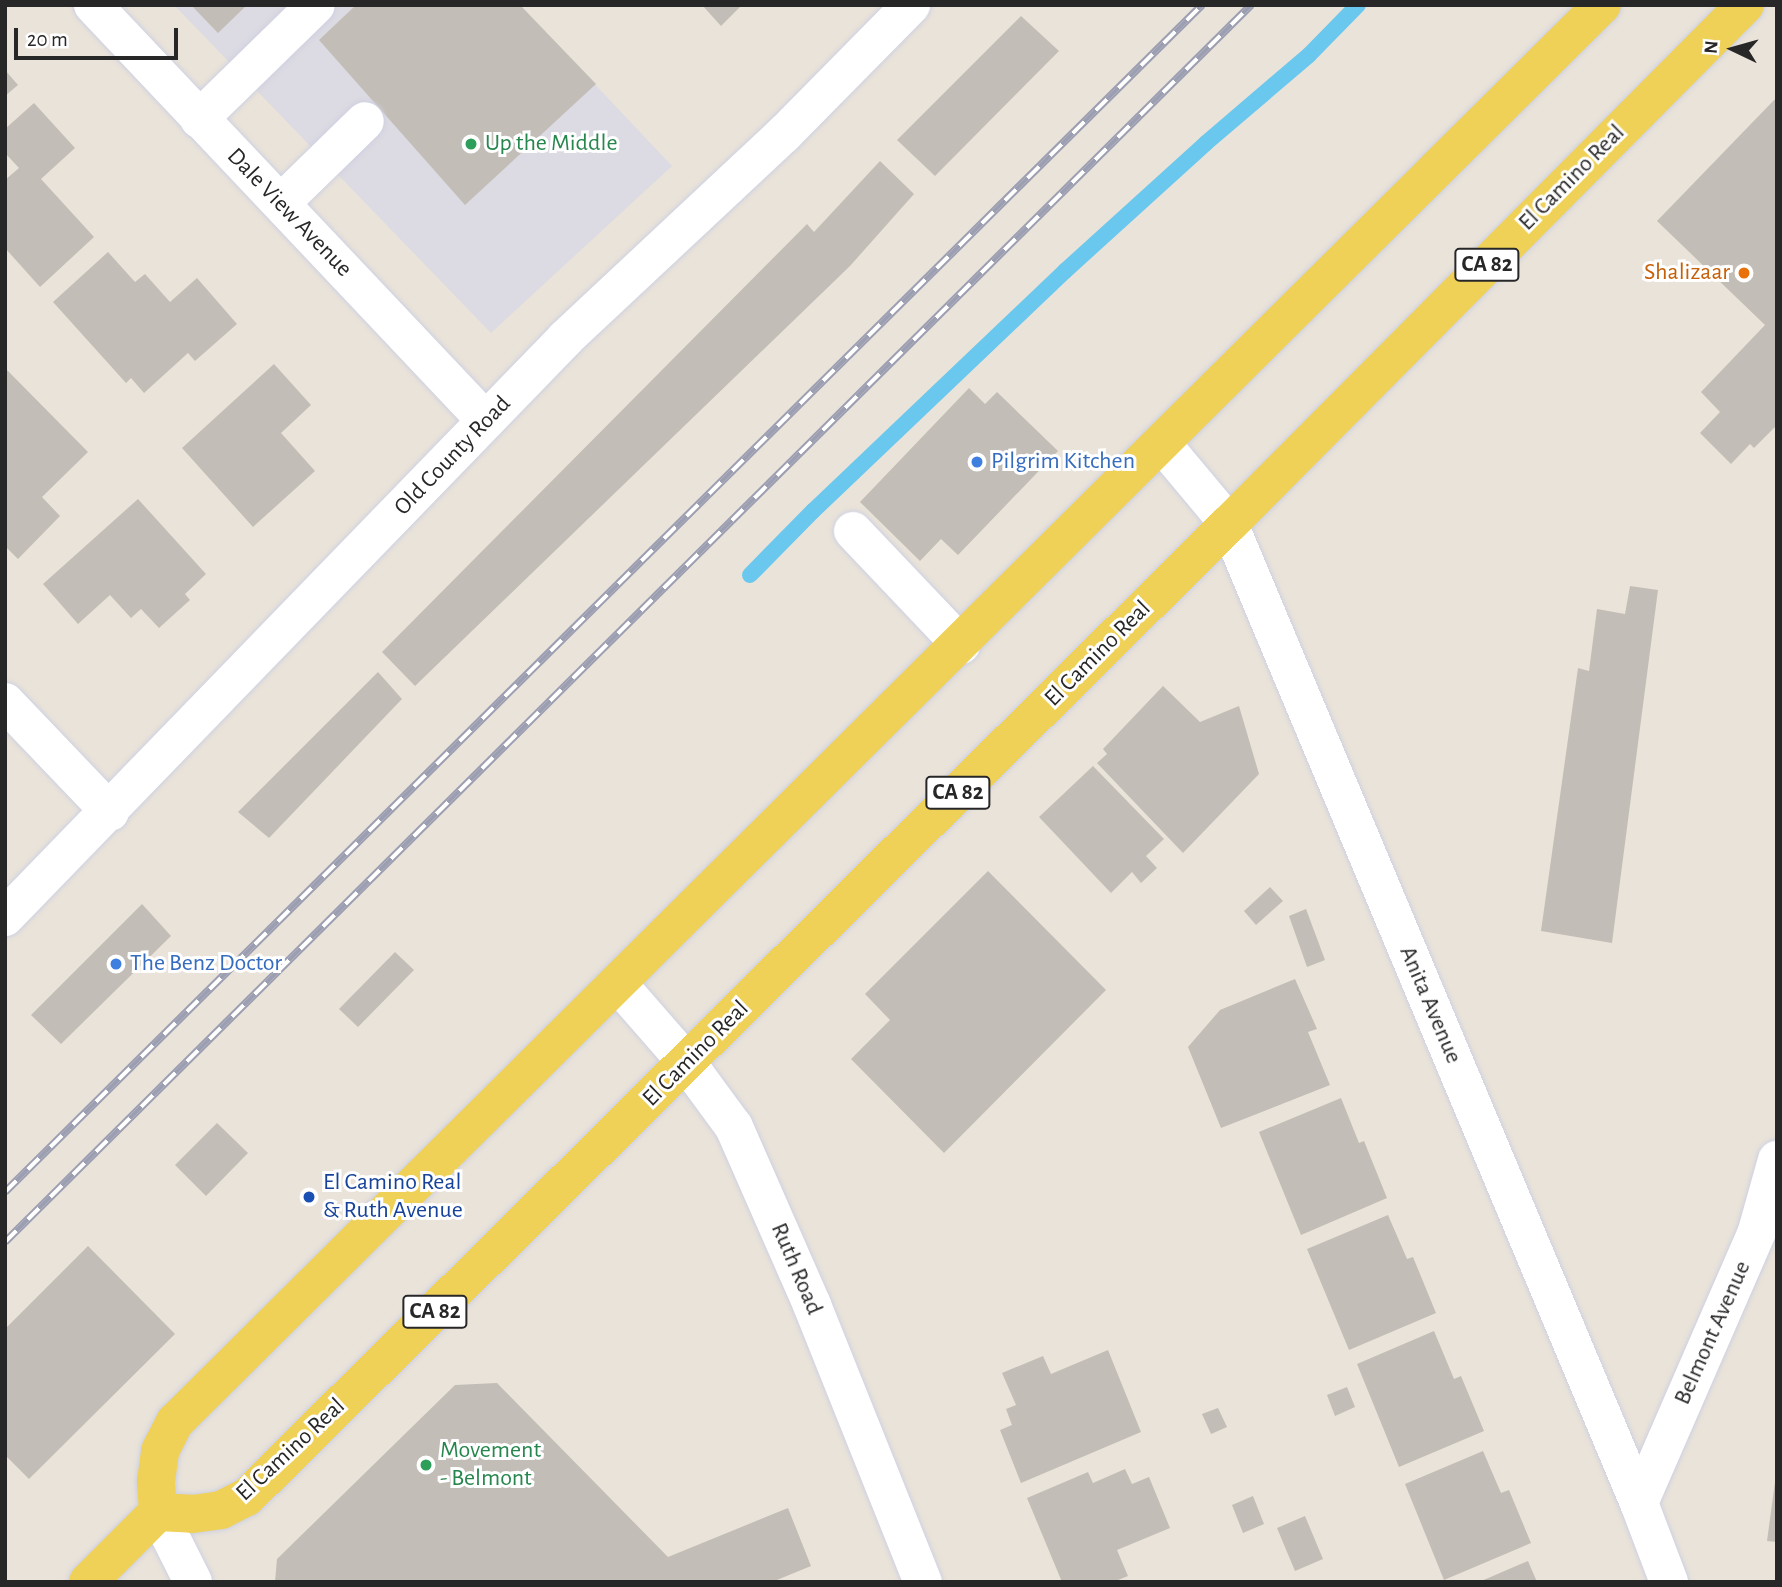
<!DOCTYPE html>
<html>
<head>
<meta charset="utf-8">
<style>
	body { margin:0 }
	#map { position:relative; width:1782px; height:1587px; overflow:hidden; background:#eae3d9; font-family:"Alegreya Sans",sans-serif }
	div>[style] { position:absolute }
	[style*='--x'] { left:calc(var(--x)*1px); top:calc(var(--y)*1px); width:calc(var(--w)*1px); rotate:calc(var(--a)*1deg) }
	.industrial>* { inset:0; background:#dcdae2 }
	.stream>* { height:16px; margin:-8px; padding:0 8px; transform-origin:8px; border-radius:8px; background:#6ac7ed }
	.building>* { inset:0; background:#c2bdb6 }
	.roads { filter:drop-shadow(0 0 2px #ced1e1) drop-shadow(0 0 2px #ced1e1) }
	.minor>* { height:38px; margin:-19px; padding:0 19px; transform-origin:19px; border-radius:19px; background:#fff }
	.major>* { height:38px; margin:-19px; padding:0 19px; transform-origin:19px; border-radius:19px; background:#f0d158 }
	.rail>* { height:8px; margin-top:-4px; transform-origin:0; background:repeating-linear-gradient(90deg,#fff 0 16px,#9c9eb2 0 32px); box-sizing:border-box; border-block:2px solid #9c9eb2 }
	.dots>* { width:19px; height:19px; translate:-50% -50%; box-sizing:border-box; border:4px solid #fff; border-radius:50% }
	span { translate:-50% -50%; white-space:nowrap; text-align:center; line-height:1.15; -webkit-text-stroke:6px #fff; paint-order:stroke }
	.shield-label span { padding:2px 5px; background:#fff; border:2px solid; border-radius:5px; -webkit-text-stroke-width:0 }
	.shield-label { font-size:23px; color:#272727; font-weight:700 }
	.leisure-label { font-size:24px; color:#27864d }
	.left { translate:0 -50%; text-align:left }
	.street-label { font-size:24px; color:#272727 }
	.food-label { font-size:24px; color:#c56008 }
	.right { translate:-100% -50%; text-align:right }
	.shop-label { font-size:24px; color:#366cbe }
	.transit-label { font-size:24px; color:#164399 }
	.frame { position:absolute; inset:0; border:7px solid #272727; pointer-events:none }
	.north { position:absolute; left:1698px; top:14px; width:70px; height:70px; -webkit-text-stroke:5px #fff; paint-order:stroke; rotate:275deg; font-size:19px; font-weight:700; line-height:28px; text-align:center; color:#272727 }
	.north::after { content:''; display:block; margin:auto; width:24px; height:32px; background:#272727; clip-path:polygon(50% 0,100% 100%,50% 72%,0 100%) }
	.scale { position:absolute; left:14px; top:28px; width:164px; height:32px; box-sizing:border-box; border:4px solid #272727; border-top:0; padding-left:9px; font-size:21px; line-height:24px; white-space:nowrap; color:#272727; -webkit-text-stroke:5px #fff; paint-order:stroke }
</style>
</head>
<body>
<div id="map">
	<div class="industrial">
		<i style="clip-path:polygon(174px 5px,520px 5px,672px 166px,491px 333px)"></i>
	</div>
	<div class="stream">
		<i style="--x:750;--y:575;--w:90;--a:-45.5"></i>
		<i style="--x:813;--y:511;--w:348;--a:-43.6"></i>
		<i style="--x:1065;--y:271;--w:190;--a:-42.2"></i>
		<i style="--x:1206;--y:143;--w:135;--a:-40.5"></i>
		<i style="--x:1309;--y:55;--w:70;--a:-45.6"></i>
	</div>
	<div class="building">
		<i style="clip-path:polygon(191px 5px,247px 5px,218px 33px)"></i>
		<i style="clip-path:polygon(356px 5px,520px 5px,596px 84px,465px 205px,319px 40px)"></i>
		<i style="clip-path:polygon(702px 5px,742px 5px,721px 26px)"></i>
		<i style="clip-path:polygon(1021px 16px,1059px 51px,935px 176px,897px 140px)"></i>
		<i style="clip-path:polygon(5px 70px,18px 85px,5px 96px)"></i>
		<i style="clip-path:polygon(1777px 97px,1777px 425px,1754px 448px,1750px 444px,1731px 464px,1700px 433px,1720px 412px,1701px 392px,1765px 325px,1657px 221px)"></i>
		<i style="clip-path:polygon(34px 103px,75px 148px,41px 179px,94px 237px,40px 287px,5px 248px,5px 180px,19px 168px,5px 153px,5px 129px)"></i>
		<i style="clip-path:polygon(880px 161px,914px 194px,850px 266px,415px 686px,382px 652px,807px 224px,814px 232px)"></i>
		<i style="clip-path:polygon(108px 252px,135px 282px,145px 274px,170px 302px,197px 278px,237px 324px,195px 361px,188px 353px,144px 393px,131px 378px,126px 383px,53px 302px)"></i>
		<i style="clip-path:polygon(274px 364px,311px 405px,281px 433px,315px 471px,253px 527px,182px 448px)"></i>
		<i style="clip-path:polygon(7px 370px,88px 452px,42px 497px,60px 516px,18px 559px,5px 546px)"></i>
		<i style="clip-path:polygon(969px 388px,985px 404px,997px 392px,1058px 451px,958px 555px,941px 539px,920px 561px,860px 502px)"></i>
		<i style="clip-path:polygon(138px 499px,206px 574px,185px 594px,190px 600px,159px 628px,141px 609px,131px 618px,110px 595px,78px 624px,43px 584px)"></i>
		<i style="clip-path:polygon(1630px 586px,1658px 590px,1612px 943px,1541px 931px,1578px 668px,1589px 671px,1597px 609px,1625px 614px)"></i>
		<i style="clip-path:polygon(378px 672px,402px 699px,269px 838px,238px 812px)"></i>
		<i style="clip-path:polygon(1163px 686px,1200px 722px,1239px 706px,1259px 774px,1183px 853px,1097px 763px,1107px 754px,1103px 749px)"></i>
		<i style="clip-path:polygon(1093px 766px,1164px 839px,1146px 856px,1157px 868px,1141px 883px,1132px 872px,1111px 893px,1039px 817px)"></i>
		<i style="clip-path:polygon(988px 871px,1106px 990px,944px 1153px,851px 1059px,890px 1020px,865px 994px)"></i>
		<i style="clip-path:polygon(1270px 887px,1283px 901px,1256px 925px,1244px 911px)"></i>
		<i style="clip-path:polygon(142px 904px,171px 936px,61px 1044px,31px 1015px)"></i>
		<i style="clip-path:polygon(1306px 909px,1325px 960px,1307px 967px,1289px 916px)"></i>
		<i style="clip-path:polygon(395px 952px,414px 970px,358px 1027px,339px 1009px)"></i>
		<i style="clip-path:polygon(1295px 979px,1317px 1029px,1308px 1032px,1330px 1085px,1221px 1128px,1188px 1047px,1220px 1010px)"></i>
		<i style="clip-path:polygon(1341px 1098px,1359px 1143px,1364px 1141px,1387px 1198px,1301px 1235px,1259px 1132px)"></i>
		<i style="clip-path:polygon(217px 1123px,248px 1153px,206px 1196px,175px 1165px)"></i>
		<i style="clip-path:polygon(1388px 1215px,1407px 1259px,1413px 1257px,1436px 1313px,1349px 1350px,1307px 1249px)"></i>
		<i style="clip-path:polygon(88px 1246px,175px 1334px,29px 1479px,5px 1455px,5px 1329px)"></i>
		<i style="clip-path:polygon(1434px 1331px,1454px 1379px,1461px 1376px,1484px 1431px,1399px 1467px,1357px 1364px)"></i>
		<i style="clip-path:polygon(1108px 1350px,1141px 1432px,1021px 1483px,1000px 1430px,1012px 1425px,1006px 1409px,1016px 1405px,1002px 1373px,1043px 1356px,1051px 1374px)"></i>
		<i style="clip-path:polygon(497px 1383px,668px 1557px,788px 1508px,811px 1566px,772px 1582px,275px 1582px,277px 1559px,455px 1385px)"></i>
		<i style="clip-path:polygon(1347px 1387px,1355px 1407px,1335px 1416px,1327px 1395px)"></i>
		<i style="clip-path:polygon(1218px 1408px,1227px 1427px,1211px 1434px,1202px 1414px)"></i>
		<i style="clip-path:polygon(1483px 1451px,1501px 1493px,1509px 1490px,1531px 1543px,1444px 1580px,1405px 1484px)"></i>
		<i style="clip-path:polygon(1125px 1469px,1132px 1484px,1149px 1477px,1170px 1528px,1117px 1550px,1128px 1576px,1113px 1582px,1062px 1582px,1027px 1498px,1088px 1472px,1093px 1483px)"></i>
		<i style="clip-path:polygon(1775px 1482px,1777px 1483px,1777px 1542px,1767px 1541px)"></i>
		<i style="clip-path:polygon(1253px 1496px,1264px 1524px,1243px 1533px,1232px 1505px)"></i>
		<i style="clip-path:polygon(1305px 1516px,1323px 1559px,1295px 1571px,1277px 1528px)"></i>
		<i style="clip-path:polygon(1528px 1561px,1537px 1582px,1479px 1582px)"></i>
	</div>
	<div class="roads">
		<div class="minor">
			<i style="--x:93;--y:5;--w:572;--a:46.63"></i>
			<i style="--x:199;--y:119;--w:163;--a:-44.3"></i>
			<i style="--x:281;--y:203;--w:117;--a:-44.3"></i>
			<i style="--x:1163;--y:445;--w:103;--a:50.1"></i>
			<i style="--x:1229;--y:524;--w:1061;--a:67.28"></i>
			<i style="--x:1639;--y:1503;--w:85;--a:69.2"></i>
			<i style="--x:853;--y:531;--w:157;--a:46.5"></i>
			<i style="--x:5;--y:702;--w:152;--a:46.3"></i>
			<i style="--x:5;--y:917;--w:806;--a:-45.9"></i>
			<i style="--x:566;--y:338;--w:299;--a:-43.1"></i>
			<i style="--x:784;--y:134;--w:181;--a:-45.4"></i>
			<i style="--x:619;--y:985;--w:103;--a:48.9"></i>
			<i style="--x:687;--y:1063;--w:79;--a:53.7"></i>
			<i style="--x:734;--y:1127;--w:194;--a:66.3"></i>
			<i style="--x:812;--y:1305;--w:298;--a:68.2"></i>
			<i style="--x:1639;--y:1503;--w:296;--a:-66.5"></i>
			<i style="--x:1757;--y:1231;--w:74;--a:-74.3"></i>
			<i style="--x:158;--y:1512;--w:78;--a:63.4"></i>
		</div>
		<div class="major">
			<i style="--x:158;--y:1512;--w:35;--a:3"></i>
			<i style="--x:193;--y:1514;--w:28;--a:-8"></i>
			<i style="--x:221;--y:1510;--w:29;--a:-27"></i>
			<i style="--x:247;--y:1497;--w:1382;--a:-44.74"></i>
			<i style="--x:1229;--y:524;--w:732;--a:-45.17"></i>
			<i style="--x:158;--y:1512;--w:31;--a:-94"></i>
			<i style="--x:156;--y:1481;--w:30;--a:-82"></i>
			<i style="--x:160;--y:1451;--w:33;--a:-63"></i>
			<i style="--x:175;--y:1422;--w:2011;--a:-44.8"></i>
			<i style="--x:88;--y:1582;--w:99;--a:-45"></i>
		</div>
	</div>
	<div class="rail">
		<i style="--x:5;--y:1192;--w:1686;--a:-44.76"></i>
		<i style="--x:5;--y:1242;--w:1756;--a:-44.79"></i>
	</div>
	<div class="dots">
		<i style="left:471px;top:144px;background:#2e9e5b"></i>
		<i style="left:1744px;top:273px;background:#e8710a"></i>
		<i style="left:977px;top:462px;background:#3f7fe0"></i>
		<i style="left:116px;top:964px;background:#3f7fe0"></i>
		<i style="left:309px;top:1197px;background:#1a4fb4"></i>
		<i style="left:426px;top:1465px;background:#2e9e5b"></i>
	</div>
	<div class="shield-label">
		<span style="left:1487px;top:265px">CA 82</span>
		<span style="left:958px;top:793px">CA 82</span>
		<span style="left:435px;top:1312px">CA 82</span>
	</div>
	<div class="leisure-label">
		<span class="left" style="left:485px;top:144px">Up the Middle</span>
		<span class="left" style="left:440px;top:1465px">Movement<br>- Belmont</span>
	</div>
	<div class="street-label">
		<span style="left:1572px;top:178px;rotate:-45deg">El Camino Real</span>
		<span style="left:289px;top:213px;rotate:46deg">Dale View Avenue</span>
		<span style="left:453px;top:456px;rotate:-46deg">Old County Road</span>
		<span style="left:1098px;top:654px;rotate:-45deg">El Camino Real</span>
		<span style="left:1430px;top:1005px;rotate:67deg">Anita Avenue</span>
		<span style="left:696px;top:1054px;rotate:-45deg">El Camino Real</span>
		<span style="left:796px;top:1269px;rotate:67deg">Ruth Road</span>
		<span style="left:1713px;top:1333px;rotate:-66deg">Belmont Avenue</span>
		<span style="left:291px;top:1450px;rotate:-43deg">El Camino Real</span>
	</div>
	<div class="food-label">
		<span class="right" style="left:1730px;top:273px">Shalizaar</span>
	</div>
	<div class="shop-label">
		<span class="left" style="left:991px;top:462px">Pilgrim Kitchen</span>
		<span class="left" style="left:130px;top:964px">The Benz Doctor</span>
	</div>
	<div class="transit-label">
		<span class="left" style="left:323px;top:1197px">El Camino Real<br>&amp; Ruth Avenue</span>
	</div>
	<div class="frame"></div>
	<div class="north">N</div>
	<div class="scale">20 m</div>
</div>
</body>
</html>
